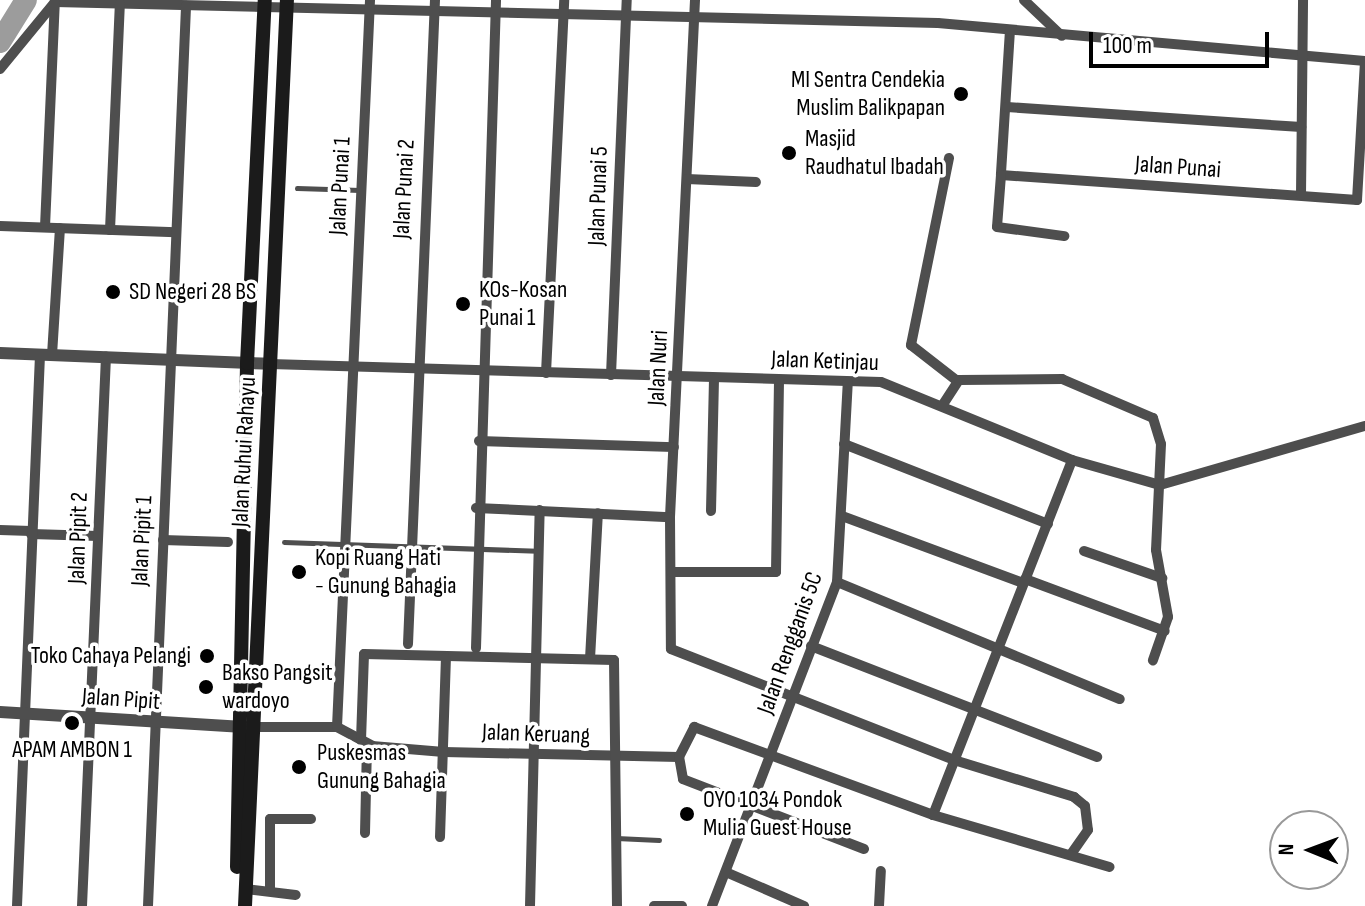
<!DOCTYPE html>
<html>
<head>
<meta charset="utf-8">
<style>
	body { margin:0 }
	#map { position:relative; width:1365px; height:906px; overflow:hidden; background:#fff; font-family:"Sofia Sans Condensed",sans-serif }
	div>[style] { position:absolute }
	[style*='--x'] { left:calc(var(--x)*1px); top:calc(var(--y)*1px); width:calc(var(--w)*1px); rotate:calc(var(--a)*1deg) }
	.river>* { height:22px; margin:-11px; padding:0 11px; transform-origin:11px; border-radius:11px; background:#9c9c9c }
	.service>* { height:5px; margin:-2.5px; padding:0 2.5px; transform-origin:2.5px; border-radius:2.5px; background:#4e4e4e }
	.minor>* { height:10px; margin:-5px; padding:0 5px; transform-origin:5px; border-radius:5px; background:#4e4e4e }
	.tertiary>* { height:12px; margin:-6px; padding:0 6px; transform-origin:6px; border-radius:6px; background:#4e4e4e }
	.secondary>* { height:14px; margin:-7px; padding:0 7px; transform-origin:7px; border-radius:7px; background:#1b1b1b }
	.dots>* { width:22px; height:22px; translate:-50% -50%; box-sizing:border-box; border:4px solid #fff; border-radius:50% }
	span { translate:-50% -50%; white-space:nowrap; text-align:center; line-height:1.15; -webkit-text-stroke:7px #fff; paint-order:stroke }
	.poi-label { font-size:24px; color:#000 }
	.right { translate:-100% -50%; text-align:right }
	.left { translate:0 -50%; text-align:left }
	.street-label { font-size:24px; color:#000 }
	.north { position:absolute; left:1269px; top:810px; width:80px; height:80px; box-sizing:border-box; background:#fff; border:2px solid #999; border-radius:50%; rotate:271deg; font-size:22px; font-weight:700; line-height:32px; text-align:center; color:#000 }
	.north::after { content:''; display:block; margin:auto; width:28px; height:36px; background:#000; clip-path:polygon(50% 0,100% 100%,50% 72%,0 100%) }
	.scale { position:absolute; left:1089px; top:32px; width:180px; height:36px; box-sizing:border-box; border:4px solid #000; border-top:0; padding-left:10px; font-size:24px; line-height:28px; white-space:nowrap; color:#000; -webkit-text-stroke:6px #fff; paint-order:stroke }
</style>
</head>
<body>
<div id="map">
	<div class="river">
		<i style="--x:0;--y:42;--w:49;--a:-58.2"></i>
	</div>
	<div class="service">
		<i style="--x:297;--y:188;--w:63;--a:1.8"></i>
		<i style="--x:284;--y:542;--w:253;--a:2"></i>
		<i style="--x:616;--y:838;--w:43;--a:2.7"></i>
	</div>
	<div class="minor">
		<i style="--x:695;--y:0;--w:518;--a:92.77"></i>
		<i style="--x:670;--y:517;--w:132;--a:89.6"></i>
		<i style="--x:671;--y:649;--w:304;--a:21.4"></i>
		<i style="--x:954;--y:760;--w:126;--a:17.1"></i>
		<i style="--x:1074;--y:797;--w:14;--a:39"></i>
		<i style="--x:1085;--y:806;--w:24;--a:83"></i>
		<i style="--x:1088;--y:830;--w:28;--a:125"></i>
		<i style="--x:1024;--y:0;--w:52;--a:43.5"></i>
		<i style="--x:55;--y:2;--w:883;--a:1.36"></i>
		<i style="--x:938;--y:23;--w:429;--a:5.1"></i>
		<i style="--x:1010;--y:30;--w:145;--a:93.6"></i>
		<i style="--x:1001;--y:175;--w:357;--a:4"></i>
		<i style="--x:1357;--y:200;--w:139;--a:-86.7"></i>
		<i style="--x:0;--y:69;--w:87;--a:-50.6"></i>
		<i style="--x:1007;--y:107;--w:295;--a:3.9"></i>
		<i style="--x:949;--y:158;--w:191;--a:101.5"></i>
		<i style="--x:911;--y:345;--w:57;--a:37.9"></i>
		<i style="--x:1001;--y:175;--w:52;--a:94.4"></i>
		<i style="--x:997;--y:227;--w:68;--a:7.7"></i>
		<i style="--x:687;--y:179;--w:69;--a:2.5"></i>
		<i style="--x:1301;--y:195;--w:195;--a:-89.4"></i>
		<i style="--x:0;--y:226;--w:176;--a:2"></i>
		<i style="--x:45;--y:227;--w:227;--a:-87.5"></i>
		<i style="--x:110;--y:230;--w:226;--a:-87.5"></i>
		<i style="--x:52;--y:355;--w:127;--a:-86.4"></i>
		<i style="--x:270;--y:364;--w:611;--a:1.69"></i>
		<i style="--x:881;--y:382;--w:206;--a:22.2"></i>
		<i style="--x:1072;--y:460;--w:91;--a:15.9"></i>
		<i style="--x:1160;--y:485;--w:213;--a:-16.1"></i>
		<i style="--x:546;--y:373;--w:373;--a:-87.2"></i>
		<i style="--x:611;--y:375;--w:375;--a:-87.6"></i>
		<i style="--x:942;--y:406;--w:31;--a:-57"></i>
		<i style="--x:959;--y:380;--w:103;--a:-0.6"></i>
		<i style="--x:1062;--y:379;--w:99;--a:23.2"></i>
		<i style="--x:1153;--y:418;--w:27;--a:73"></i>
		<i style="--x:1161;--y:444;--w:106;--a:92.7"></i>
		<i style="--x:1156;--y:550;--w:68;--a:79.8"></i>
		<i style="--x:1168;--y:617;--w:46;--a:109.2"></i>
		<i style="--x:479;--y:441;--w:195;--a:1.8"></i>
		<i style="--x:844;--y:444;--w:219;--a:21.4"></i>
		<i style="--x:476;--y:508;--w:194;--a:2.7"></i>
		<i style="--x:711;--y:511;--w:132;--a:-88.7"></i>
		<i style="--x:842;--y:516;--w:193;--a:20.3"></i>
		<i style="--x:0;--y:530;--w:31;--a:2"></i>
		<i style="--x:31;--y:534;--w:67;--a:1.7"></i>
		<i style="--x:163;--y:540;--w:65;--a:1.8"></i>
		<i style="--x:1084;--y:551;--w:83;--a:19.1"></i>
		<i style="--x:671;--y:572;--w:105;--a:0"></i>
		<i style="--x:776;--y:572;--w:191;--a:-89.1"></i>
		<i style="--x:1025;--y:579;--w:149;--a:20.4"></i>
		<i style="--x:837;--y:582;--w:306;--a:22.5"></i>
		<i style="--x:408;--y:644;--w:645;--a:-87.6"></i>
		<i style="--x:811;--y:646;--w:307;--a:21.2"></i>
		<i style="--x:476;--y:648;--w:648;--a:-88.23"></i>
		<i style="--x:590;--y:659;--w:146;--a:-86.9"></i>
		<i style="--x:252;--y:727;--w:85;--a:0"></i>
		<i style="--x:337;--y:727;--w:40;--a:28"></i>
		<i style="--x:372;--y:746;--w:72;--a:4.8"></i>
		<i style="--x:444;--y:752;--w:235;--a:1.2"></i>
		<i style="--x:337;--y:727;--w:728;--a:-87.4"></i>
		<i style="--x:361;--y:740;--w:86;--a:-88"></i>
		<i style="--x:364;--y:654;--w:250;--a:1.4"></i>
		<i style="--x:614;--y:660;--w:246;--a:89.3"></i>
		<i style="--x:933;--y:815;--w:381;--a:-68.6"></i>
		<i style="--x:365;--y:833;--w:89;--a:-88.7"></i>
		<i style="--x:440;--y:837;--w:179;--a:-88.1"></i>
		<i style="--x:864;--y:849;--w:194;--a:-158.9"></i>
		<i style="--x:683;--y:779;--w:22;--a:-100"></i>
		<i style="--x:679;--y:757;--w:34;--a:-63"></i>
		<i style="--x:694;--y:727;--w:255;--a:20.2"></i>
		<i style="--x:933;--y:815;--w:184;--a:16.4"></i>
		<i style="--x:728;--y:873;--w:83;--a:23.5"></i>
		<i style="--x:246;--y:889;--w:50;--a:6.8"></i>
		<i style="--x:270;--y:889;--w:70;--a:-90"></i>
		<i style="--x:270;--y:819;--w:41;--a:0"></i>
		<i style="--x:17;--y:906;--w:551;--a:-87.61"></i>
		<i style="--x:82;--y:906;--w:550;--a:-87.5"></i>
		<i style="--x:148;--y:906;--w:901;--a:-87.58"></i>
		<i style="--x:530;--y:906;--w:396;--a:-88.6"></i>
		<i style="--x:654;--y:906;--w:28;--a:0"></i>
		<i style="--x:712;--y:906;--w:347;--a:-68.9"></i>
		<i style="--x:837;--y:582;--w:200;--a:-86.9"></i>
		<i style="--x:879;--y:906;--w:35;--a:-87"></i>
	</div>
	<div class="tertiary">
		<i style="--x:0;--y:353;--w:270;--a:2.3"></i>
		<i style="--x:0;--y:712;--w:248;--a:3.5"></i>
	</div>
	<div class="secondary">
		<i style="--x:237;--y:867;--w:504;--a:-88.86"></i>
		<i style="--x:247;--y:363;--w:363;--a:-87.2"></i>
		<i style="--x:245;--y:906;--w:907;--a:-87.35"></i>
	</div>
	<div class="dots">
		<i style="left:961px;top:94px;background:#000"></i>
		<i style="left:789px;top:153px;background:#000"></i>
		<i style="left:113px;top:292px;background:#000"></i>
		<i style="left:463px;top:304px;background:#000"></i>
		<i style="left:299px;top:572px;background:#000"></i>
		<i style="left:207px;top:656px;background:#000"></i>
		<i style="left:206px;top:687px;background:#000"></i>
		<i style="left:72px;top:723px;background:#000"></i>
		<i style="left:299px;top:767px;background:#000"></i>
		<i style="left:687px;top:814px;background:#000"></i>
	</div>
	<div class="poi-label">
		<span class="right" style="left:945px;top:94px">MI Sentra Cendekia<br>Muslim Balikpapan</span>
		<span class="left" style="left:805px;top:153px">Masjid<br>Raudhatul Ibadah</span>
		<span class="left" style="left:479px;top:304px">KOs-Kosan<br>Punai 1</span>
		<span class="left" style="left:129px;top:292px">SD Negeri 28 BS</span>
		<span class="left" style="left:315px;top:572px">Kopi Ruang Hati<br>- Gunung Bahagia</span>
		<span class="right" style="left:191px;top:656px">Toko Cahaya Pelangi</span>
		<span class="left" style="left:222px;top:687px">Bakso Pangsit<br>wardoyo</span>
		<span style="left:72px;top:750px">APAM AMBON 1</span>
		<span class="left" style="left:317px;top:767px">Puskesmas<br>Gunung Bahagia</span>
		<span class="left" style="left:703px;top:814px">OYO 1034 Pondok<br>Mulia Guest House</span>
	</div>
	<div class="street-label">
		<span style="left:1178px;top:167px;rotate:4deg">Jalan Punai</span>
		<span style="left:340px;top:186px;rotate:-87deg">Jalan Punai 1</span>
		<span style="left:404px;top:189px;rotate:-87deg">Jalan Punai 2</span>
		<span style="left:598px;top:196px;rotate:-88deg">Jalan Punai 5</span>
		<span style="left:825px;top:361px;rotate:2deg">Jalan Ketinjau</span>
		<span style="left:658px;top:368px;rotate:-87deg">Jalan Nuri</span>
		<span style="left:244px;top:452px;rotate:-87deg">Jalan Ruhui Rahayu</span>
		<span style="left:78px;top:538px;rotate:-88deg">Jalan Pipit 2</span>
		<span style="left:142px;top:541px;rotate:-87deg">Jalan Pipit 1</span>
		<span style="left:790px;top:643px;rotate:-70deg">Jalan Rengganis 5C</span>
		<span style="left:121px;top:699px;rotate:4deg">Jalan Pipit</span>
		<span style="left:536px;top:734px;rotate:2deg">Jalan Keruang</span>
	</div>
	<div class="north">N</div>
	<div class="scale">100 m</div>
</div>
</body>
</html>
